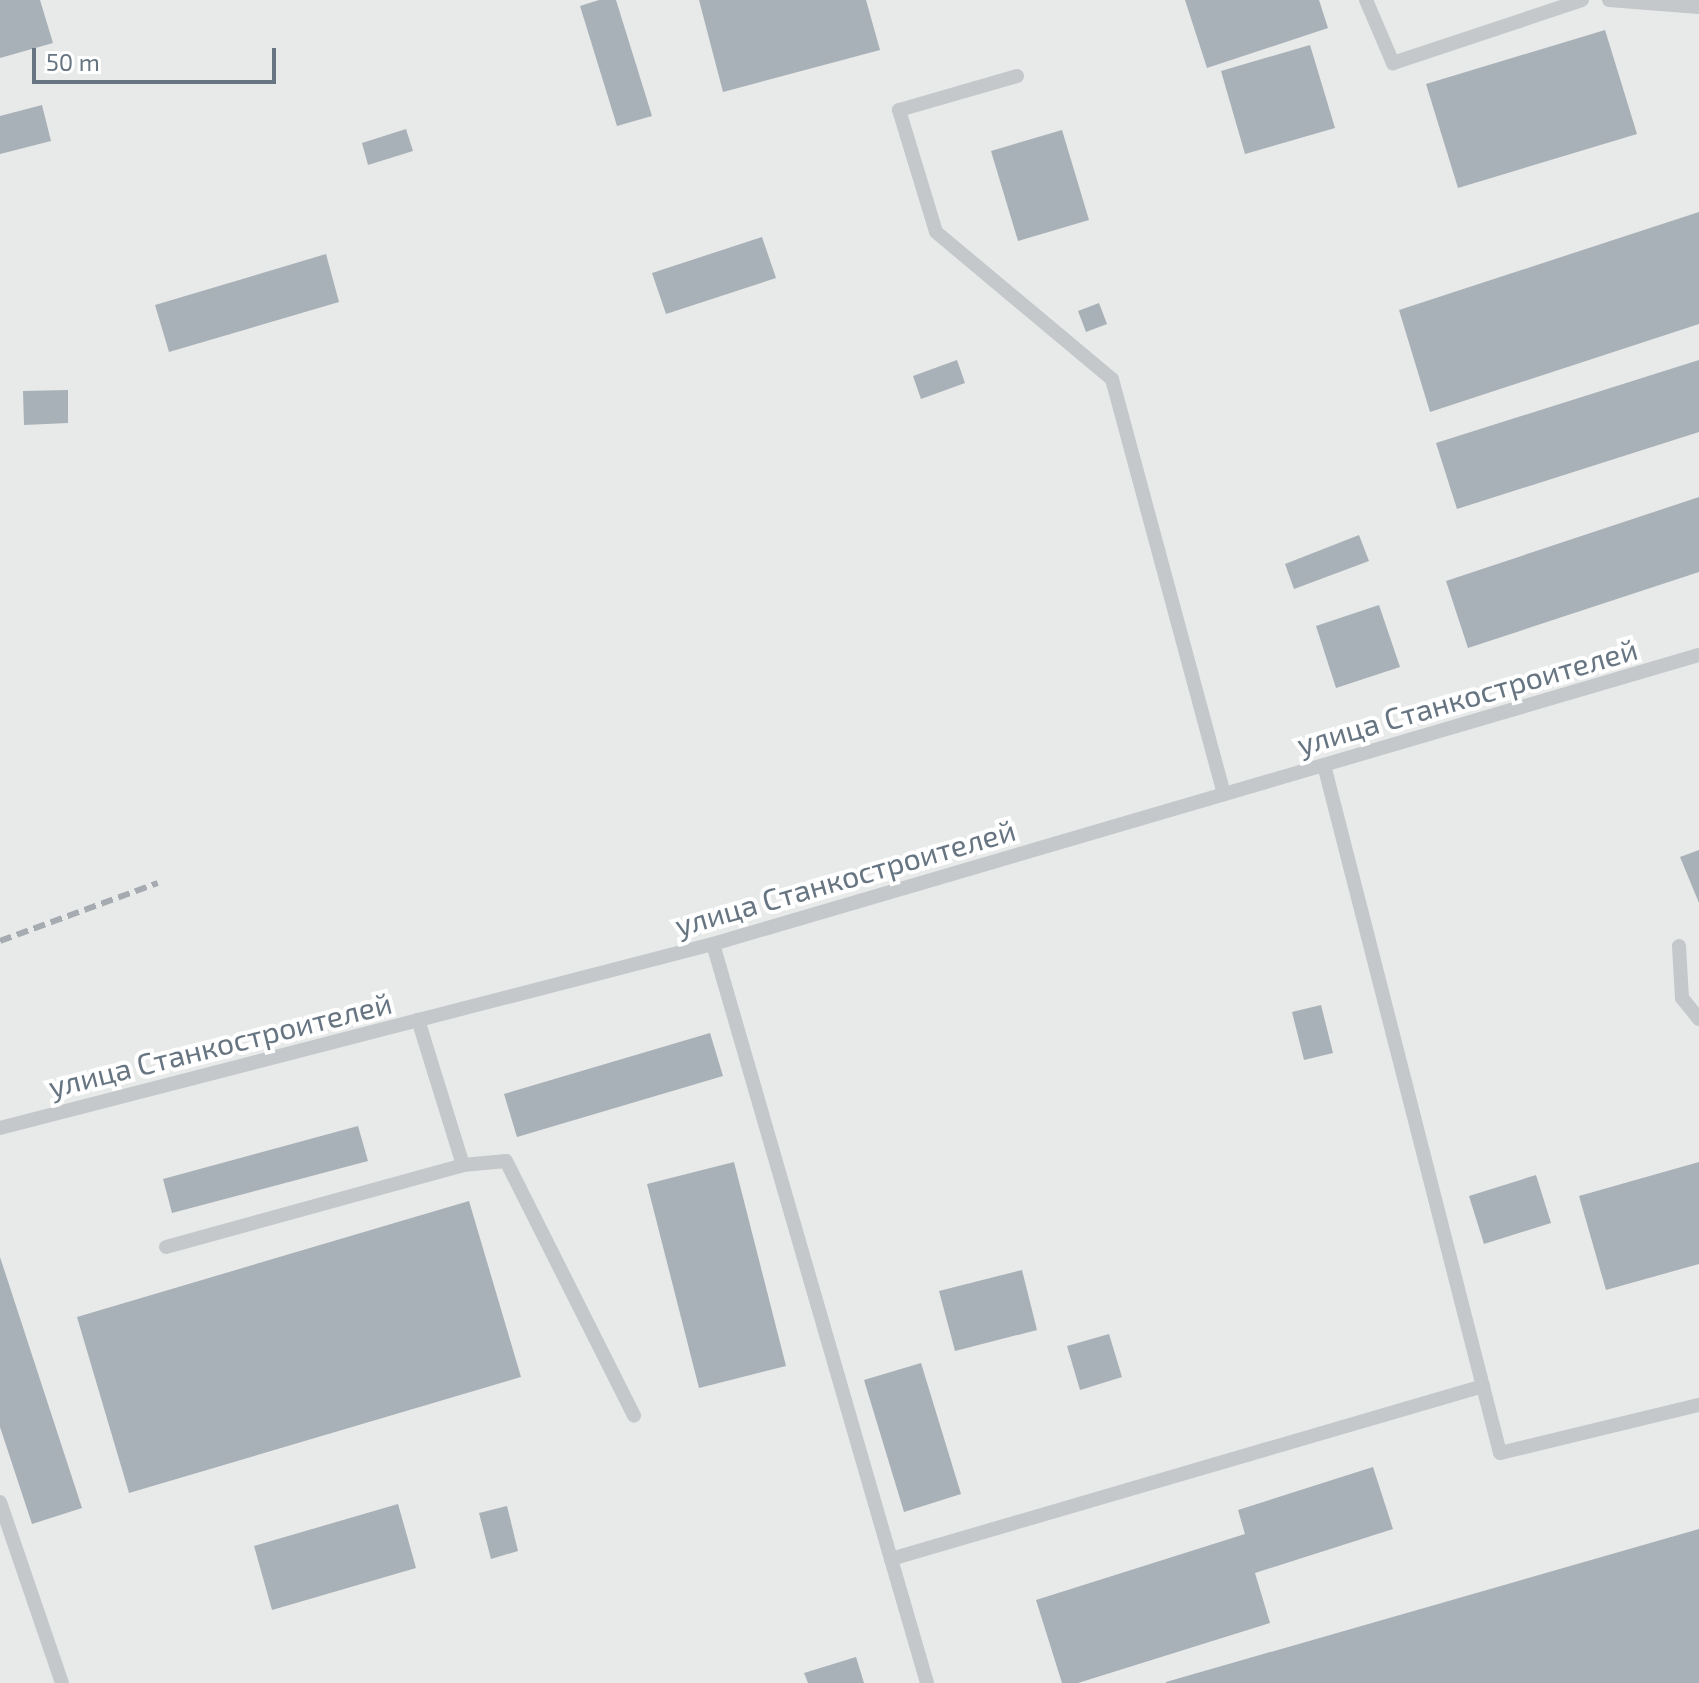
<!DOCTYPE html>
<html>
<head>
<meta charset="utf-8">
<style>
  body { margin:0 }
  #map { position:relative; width:1699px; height:1683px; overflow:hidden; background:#fafaf8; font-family:"Exo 2",sans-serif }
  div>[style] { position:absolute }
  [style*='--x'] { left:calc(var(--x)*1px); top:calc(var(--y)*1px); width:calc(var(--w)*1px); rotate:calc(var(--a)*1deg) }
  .built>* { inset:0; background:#e8e9e9 }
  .building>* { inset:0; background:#a8b1b7 }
  .lane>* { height:14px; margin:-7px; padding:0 7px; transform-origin:7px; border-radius:7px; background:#c4c8cb }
  .rail>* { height:6px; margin-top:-3px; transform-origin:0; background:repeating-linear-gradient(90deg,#a5abb0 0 12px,transparent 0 18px) }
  span { translate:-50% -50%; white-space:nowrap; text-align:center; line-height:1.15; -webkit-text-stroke:8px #fff; paint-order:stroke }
  .street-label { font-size:30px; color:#667581 }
  .scale { position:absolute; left:32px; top:48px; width:244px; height:36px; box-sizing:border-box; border:4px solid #667581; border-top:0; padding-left:10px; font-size:24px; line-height:28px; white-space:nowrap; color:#667581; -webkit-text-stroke:6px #fff; paint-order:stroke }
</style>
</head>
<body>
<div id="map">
  <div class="built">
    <div style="clip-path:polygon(0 0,1699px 0,1699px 1683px,0 1683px)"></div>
  </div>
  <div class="building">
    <div style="clip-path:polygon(0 0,40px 0,53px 43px,0 58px)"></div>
    <div style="clip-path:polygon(599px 0,616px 0,652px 116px,617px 126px,580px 6px)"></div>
    <div style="clip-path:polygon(699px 0,866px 0,880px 50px,723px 92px)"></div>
    <div style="clip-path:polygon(1185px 0,1319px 0,1328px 28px,1207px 68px)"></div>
    <div style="clip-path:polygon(1605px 30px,1637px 134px,1458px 188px,1426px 84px)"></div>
    <div style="clip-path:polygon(1310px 45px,1335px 128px,1245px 154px,1221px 71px)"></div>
    <div style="clip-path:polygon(42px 105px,51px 141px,0 154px,0 116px)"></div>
    <div style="clip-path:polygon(406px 129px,413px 151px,368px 165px,362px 143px)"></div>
    <div style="clip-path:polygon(1062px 130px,1089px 220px,1018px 241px,991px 151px)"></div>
    <div style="clip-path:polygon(1699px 212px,1699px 324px,1430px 412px,1399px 310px)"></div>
    <div style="clip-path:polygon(762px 237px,776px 278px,666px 314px,652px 273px)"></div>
    <div style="clip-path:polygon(326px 254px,339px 302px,169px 352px,155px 305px)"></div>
    <div style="clip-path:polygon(1099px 303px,1107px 324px,1086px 332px,1078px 311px)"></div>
    <div style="clip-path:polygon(957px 360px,965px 383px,921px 399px,913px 376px)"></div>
    <div style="clip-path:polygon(1699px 360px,1699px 432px,1457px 509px,1436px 443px)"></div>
    <div style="clip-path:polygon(68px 390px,68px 423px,24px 425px,23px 391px)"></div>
    <div style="clip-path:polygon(1699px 497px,1699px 572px,1468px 648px,1446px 581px)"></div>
    <div style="clip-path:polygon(1359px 535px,1369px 561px,1294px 589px,1285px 564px)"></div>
    <div style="clip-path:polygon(1379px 605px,1400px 667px,1336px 688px,1316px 626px)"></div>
    <div style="clip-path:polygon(1699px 850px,1699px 903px,1680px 857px)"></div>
    <div style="clip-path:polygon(1321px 1005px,1333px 1053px,1304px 1060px,1292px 1012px)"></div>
    <div style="clip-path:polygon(710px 1033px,723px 1076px,517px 1137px,504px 1094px)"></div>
    <div style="clip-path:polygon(358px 1126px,368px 1161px,172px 1213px,163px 1179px)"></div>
    <div style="clip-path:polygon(734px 1162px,786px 1366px,699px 1388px,647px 1184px)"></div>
    <div style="clip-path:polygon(1699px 1162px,1699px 1264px,1606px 1290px,1579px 1196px)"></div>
    <div style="clip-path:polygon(1536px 1175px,1551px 1223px,1484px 1244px,1469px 1196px)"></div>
    <div style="clip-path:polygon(469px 1201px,521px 1377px,129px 1493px,77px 1317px)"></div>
    <div style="clip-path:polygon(0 1257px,82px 1508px,32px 1524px,0 1427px)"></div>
    <div style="clip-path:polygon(1022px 1270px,1037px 1330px,955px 1351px,939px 1291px)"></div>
    <div style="clip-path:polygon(1109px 1334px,1122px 1377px,1080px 1390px,1067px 1346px)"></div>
    <div style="clip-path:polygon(921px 1363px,961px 1494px,904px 1512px,864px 1380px)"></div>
    <div style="clip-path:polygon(1373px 1467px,1393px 1529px,1255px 1573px,1270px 1623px,1078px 1683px,1062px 1683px,1036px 1600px,1245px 1534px,1238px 1510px)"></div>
    <div style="clip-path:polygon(398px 1504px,416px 1568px,272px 1610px,254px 1546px)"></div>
    <div style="clip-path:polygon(507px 1506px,518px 1551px,491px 1559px,479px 1513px)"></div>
    <div style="clip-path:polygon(1699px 1529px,1699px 1683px,1166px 1683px,1166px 1682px)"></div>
    <div style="clip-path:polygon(856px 1657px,864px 1683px,808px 1683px,804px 1673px)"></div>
  </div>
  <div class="lane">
    <div style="--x:1366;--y:0;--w:69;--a:66.8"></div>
    <div style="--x:1393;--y:63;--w:199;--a:-18.4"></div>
    <div style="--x:1609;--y:0;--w:90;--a:4.4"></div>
    <div style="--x:1017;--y:76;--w:123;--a:163.9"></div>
    <div style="--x:899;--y:110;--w:127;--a:73.1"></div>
    <div style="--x:936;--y:232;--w:229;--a:39.9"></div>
    <div style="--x:1112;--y:379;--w:430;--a:74.9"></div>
    <div style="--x:1324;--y:765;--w:710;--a:75.65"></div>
    <div style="--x:1500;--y:1453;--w:205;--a:-13.6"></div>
    <div style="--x:713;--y:944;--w:640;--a:73.86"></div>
    <div style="--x:891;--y:1559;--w:617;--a:-16.29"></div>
    <div style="--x:1679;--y:946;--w:52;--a:86.7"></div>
    <div style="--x:1682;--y:998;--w:27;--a:51"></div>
    <div style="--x:0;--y:1128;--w:736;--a:-14.47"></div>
    <div style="--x:713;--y:944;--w:1027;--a:-16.34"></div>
    <div style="--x:463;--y:1165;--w:43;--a:-5.3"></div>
    <div style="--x:506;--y:1161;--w:285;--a:63.3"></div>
    <div style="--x:166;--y:1247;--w:308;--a:-15.4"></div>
    <div style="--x:463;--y:1165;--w:152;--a:-107.2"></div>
    <div style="--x:0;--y:1502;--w:191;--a:71.1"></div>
    <div style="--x:891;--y:1559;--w:129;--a:73.8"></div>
  </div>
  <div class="rail">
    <div style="--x:0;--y:941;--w:168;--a:-20.2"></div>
  </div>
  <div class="street-label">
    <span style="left:1467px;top:696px;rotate:-16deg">улица Станкостроителей</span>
    <span style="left:845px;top:877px;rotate:-16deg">улица Станкостроителей</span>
    <span style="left:220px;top:1044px;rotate:-14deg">улица Станкостроителей</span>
  </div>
  <div class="scale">50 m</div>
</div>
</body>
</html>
